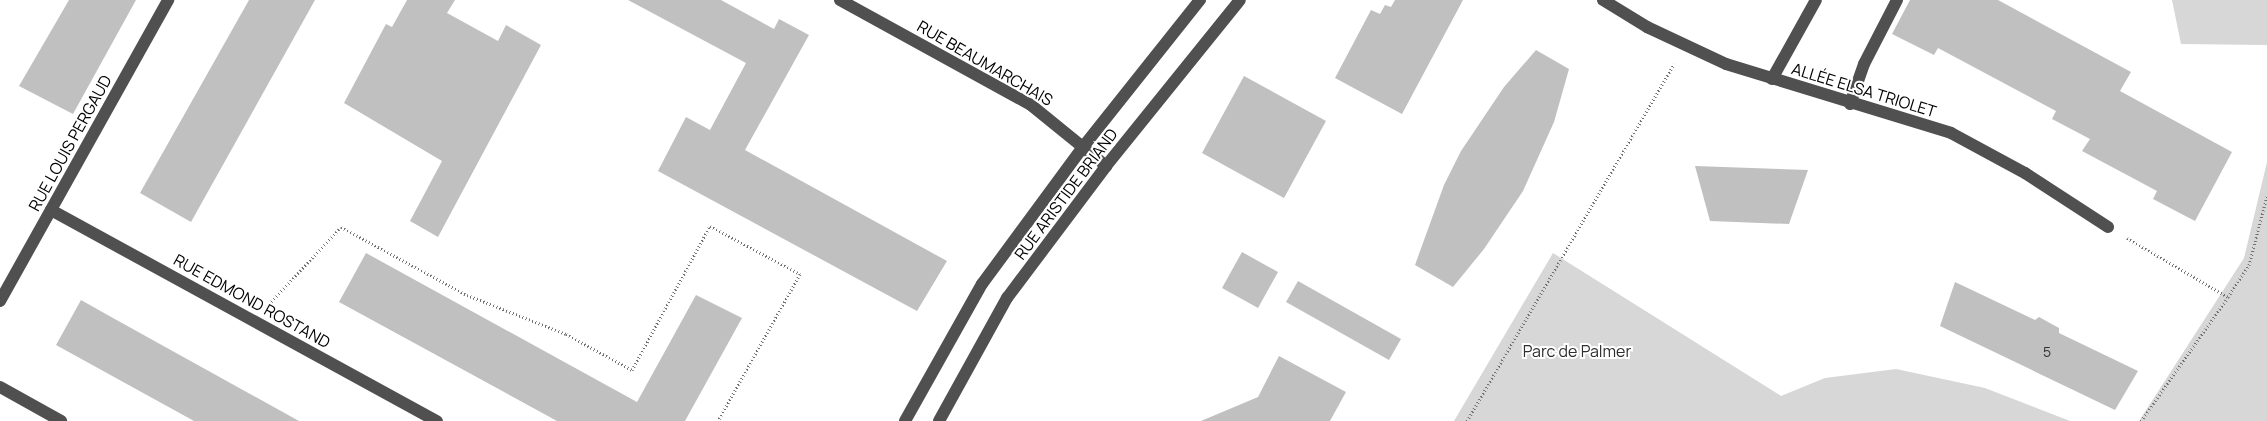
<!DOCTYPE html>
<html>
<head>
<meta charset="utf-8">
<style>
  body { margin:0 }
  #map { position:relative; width:2267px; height:421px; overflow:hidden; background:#fff; font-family:Manrope,sans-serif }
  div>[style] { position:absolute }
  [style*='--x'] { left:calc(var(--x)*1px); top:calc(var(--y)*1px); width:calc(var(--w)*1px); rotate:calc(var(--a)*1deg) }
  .green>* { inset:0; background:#d7d7d7 }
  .building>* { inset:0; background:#c0c0c0 }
  .path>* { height:3px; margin-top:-1.5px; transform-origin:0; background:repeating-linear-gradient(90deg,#727272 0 1px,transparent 0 3.5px) }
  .minor>* { height:12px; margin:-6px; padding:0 6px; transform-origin:6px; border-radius:6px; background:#505050 }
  span { translate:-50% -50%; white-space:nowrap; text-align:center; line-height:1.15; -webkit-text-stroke:4px #fff; paint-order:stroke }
  .number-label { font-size:14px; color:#303030 }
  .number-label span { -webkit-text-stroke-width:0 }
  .street-label { font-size:16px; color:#000 }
  .park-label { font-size:16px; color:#2e2e2e }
</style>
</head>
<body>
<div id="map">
  <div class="green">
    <div style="clip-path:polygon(2172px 0,2267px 0,2267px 45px,2181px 44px)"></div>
    <div style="clip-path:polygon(2267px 162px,2267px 421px,2139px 421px,2244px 258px)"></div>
    <div style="clip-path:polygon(1553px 253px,1781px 396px,1825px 378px,1896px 369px,1985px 388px,2070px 421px,1454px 421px)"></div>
  </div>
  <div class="building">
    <div style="clip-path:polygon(69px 0,136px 0,73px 114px,19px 86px)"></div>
    <div style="clip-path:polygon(249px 0,315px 0,191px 222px,140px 193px)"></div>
    <div style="clip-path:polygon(407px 0,455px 0,447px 13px,498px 41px,506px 25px,541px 45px,438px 237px,410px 221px,442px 161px,344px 103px,386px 24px,392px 27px)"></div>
    <div style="clip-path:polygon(628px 0,721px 0,774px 29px,779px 19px,809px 35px,745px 150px,947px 261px,917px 311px,658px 171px,686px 117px,710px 130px,746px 63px)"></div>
    <div style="clip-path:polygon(1395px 0,1463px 0,1402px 114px,1335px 78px,1371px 10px,1380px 14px,1385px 5px,1391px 7px)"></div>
    <div style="clip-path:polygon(1910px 0,1998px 0,2131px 72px,2120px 91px,2232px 152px,2195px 221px,2153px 199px,2157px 191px,2082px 151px,2090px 139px,2052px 119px,2056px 111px,1938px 48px,1934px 55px,1892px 34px)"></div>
    <div style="clip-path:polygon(1536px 50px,1569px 69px,1554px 122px,1523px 191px,1484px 249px,1453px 287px,1415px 265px,1444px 185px,1461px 151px,1504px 87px)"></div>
    <div style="clip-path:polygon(1244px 76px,1326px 121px,1284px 198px,1202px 153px)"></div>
    <div style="clip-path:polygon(1695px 166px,1808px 170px,1789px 224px,1710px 221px)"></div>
    <div style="clip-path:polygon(1242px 252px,1278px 272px,1258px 308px,1222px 288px)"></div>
    <div style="clip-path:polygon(366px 253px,637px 402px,696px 295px,742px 318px,685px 421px,557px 421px,339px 302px)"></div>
    <div style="clip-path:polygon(1298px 281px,1401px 339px,1389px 360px,1286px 302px)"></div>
    <div style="clip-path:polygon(1955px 282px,2035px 320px,2039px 317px,2059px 328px,2059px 333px,2138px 371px,2115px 410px,1940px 326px)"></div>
    <div style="clip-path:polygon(81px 300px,113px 318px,299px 421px,194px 421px,56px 345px)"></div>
    <div style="clip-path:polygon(1279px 356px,1346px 392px,1330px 421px,1201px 421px,1258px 397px)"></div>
  </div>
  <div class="path">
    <div style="--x:2127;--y:238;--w:117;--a:30.3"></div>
    <div style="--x:2228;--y:297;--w:38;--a:-57"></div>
    <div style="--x:2249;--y:265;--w:71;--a:-75.4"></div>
    <div style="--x:269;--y:304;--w:105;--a:-46.9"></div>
    <div style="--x:341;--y:227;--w:143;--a:28.4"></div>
    <div style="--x:467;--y:295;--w:106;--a:21.5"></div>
    <div style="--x:566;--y:334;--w:75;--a:28.6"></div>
    <div style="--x:632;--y:370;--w:164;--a:-61.6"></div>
    <div style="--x:710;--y:226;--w:102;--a:28.1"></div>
    <div style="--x:800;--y:274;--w:168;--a:119.2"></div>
    <div style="--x:1467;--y:421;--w:413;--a:-59.9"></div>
    <div style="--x:2141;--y:421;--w:151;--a:-54.9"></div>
  </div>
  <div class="minor">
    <div style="--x:840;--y:0;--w:218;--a:28.8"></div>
    <div style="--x:1031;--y:105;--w:97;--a:39.1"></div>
    <div style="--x:1603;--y:0;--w:52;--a:31.5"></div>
    <div style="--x:1647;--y:27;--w:87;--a:25.1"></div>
    <div style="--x:1726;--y:64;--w:235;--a:17"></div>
    <div style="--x:1951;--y:133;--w:84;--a:28.4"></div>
    <div style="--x:2025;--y:173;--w:99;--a:33"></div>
    <div style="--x:1772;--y:79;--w:90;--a:-60.9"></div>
    <div style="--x:1850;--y:104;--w:42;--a:-70.7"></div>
    <div style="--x:1864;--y:64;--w:72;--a:-62.7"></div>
    <div style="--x:51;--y:210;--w:440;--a:28.7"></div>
    <div style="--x:0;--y:301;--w:345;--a:-60.8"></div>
    <div style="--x:0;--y:387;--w:70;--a:29.1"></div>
    <div style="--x:905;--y:421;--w:157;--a:-60.7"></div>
    <div style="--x:982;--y:284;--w:170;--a:-53.6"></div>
    <div style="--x:1083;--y:147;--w:188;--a:-51.5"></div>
    <div style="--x:939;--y:421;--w:141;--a:-61.1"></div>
    <div style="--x:1007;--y:298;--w:165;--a:-53.1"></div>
    <div style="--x:1106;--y:166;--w:213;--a:-51.1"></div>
  </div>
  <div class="number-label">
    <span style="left:2047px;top:352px">5</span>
  </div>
  <div class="street-label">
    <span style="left:985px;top:63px;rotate:30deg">RUE BEAUMARCHAIS</span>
    <span style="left:1864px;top:90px;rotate:17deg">ALLÉE ELSA TRIOLET</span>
    <span style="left:70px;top:143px;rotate:-61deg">RUE LOUIS PERGAUD</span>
    <span style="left:1066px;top:194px;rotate:-53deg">RUE ARISTIDE BRIAND</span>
    <span style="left:252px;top:301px;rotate:29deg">RUE EDMOND ROSTAND</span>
  </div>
  <div class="park-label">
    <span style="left:1577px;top:351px">Parc de Palmer</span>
  </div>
</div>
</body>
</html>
